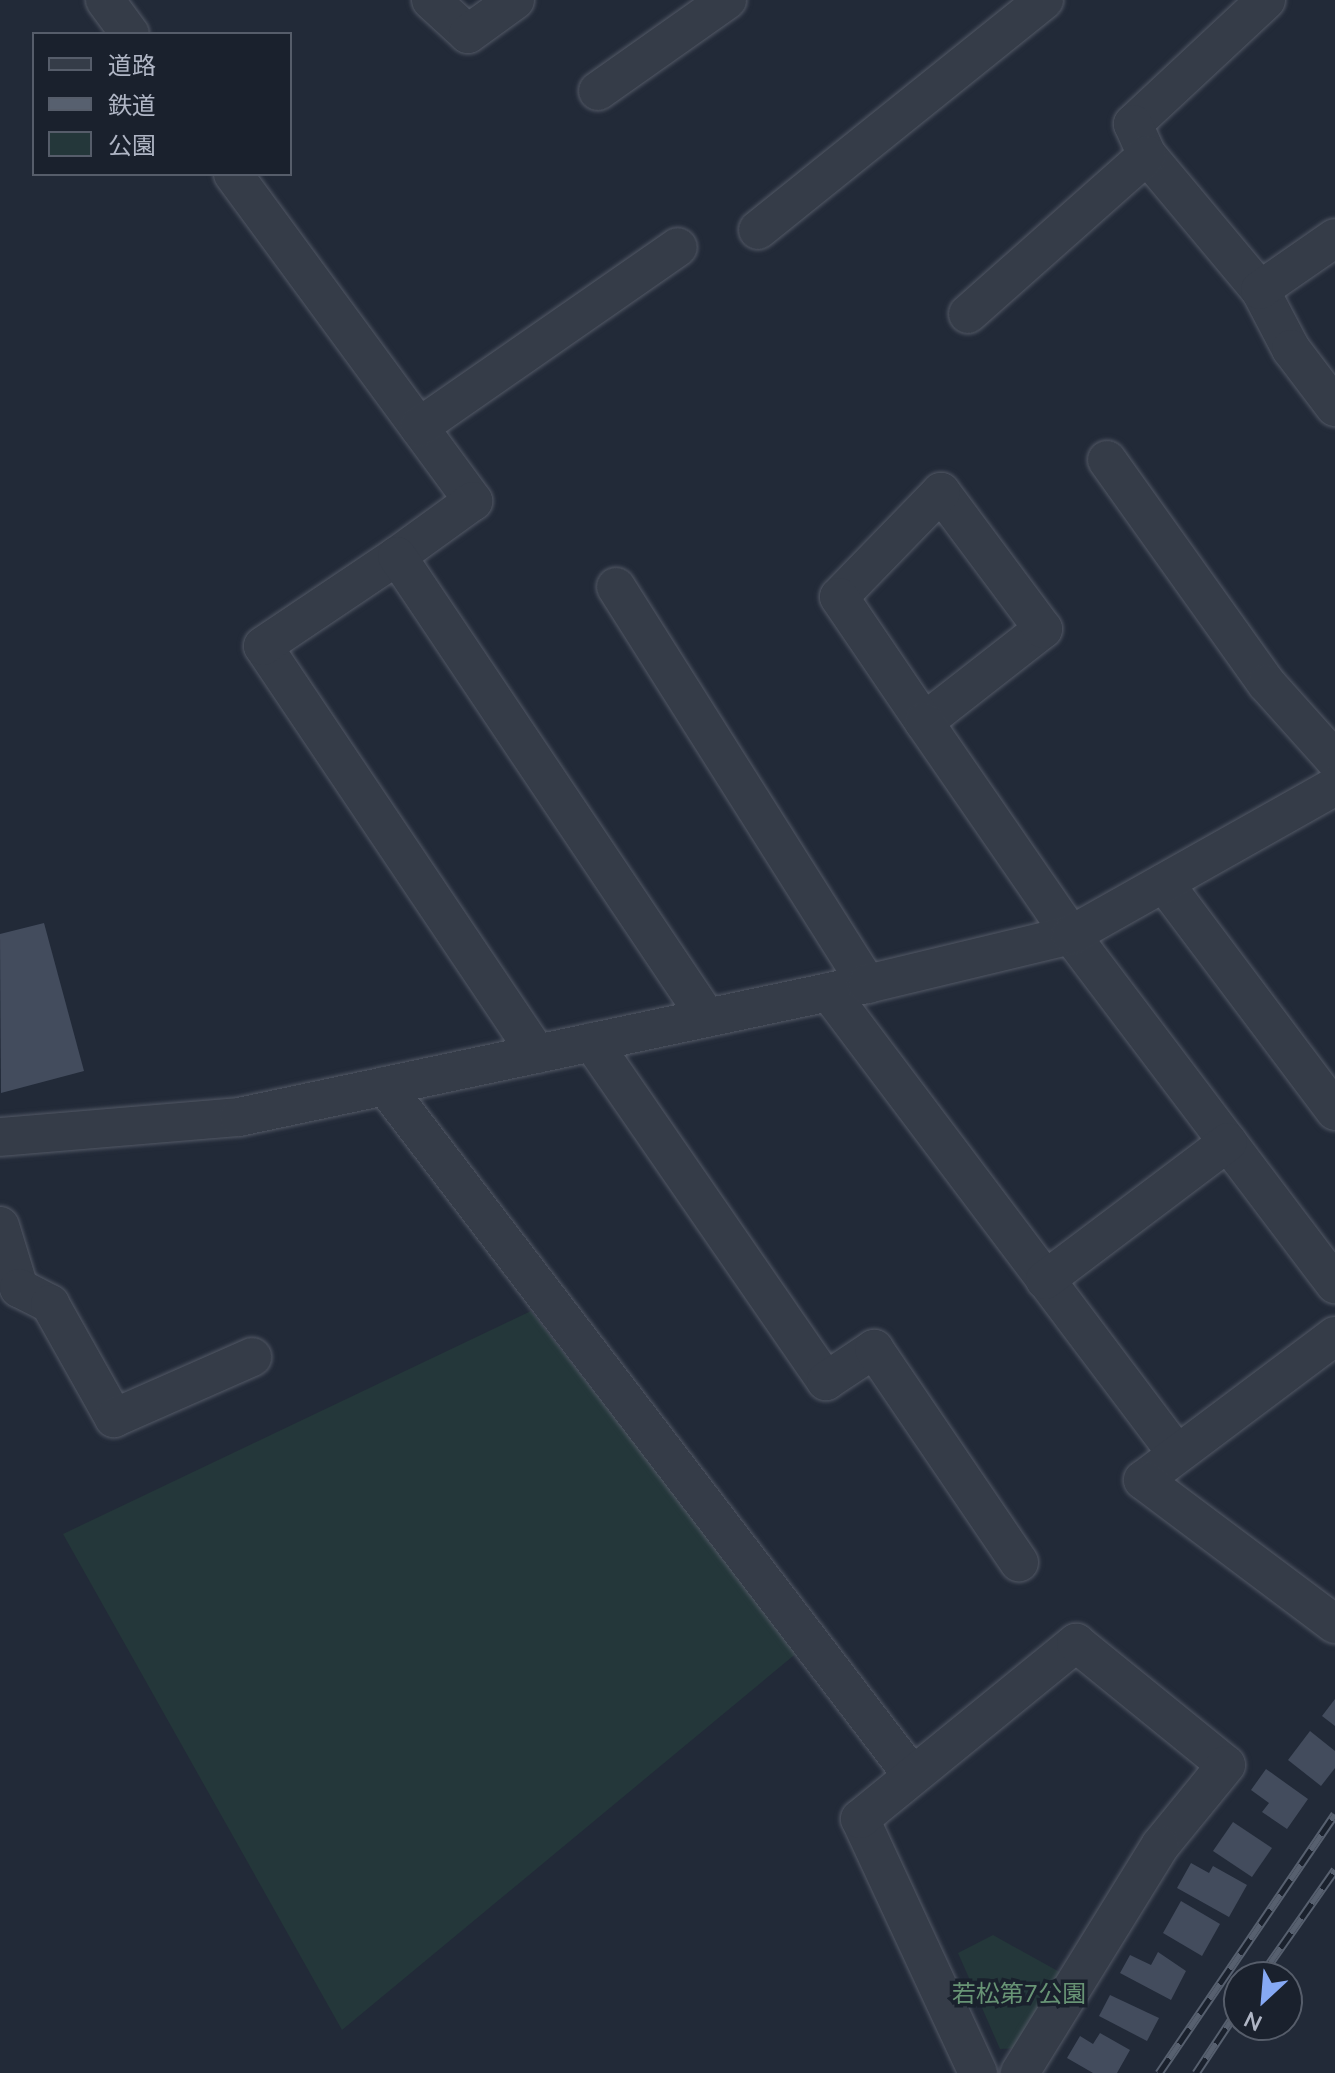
<!DOCTYPE html>
<html>
<head>
<meta charset="utf-8">
<style>
  body { margin:0 }
  #map { position:relative; width:1335px; height:2073px; overflow:hidden; background:#222a38; font-family:"Nunito Sans","Noto Sans JP",sans-serif }
  div>[style] { position:absolute }
  [style*='--x'] { left:calc(var(--x)*1px); top:calc(var(--y)*1px); width:calc(var(--w)*1px); rotate:calc(var(--a)*1deg) }
  .green>* { inset:0; background:#24373a }
  .building>* { inset:0; background:#434c5d }
  .roads { filter:drop-shadow(0 0 2px #535966) drop-shadow(0 0 2px #535966) }
  .street>* { height:38px; margin:-19px; padding:0 19px; transform-origin:19px; border-radius:19px; background:#353c48 }
  .rail>* { height:9px; margin-top:-4.5px; transform-origin:0; background:repeating-linear-gradient(90deg,#1a212d 0 18px,#57606f 0 36px); box-sizing:border-box; border-block:2px solid #57606f }
  span { translate:-50% -50%; white-space:nowrap; text-align:center; line-height:1.15; -webkit-text-stroke:7px #1a212d; paint-order:stroke }
  .park-label { font-size:24px; color:#689475 }
  .legend { position:absolute; left:32px; top:32px; width:260px; height:144px; box-sizing:border-box; background:#1a212d; border:2px solid #565d6a; margin:0; padding:10px 14px; list-style:none; font-size:24px; color:#b0b6c5 }
  .legend li { display:flex; align-items:center; gap:16px; height:40px }
  .legend b { width:40px; border:2px solid #565d6a }
  .north { position:absolute; left:1223px; top:1961px; width:80px; height:80px; box-sizing:border-box; background:#1a212d; border:2px solid #565d6a; border-radius:50%; rotate:206deg; font-size:22px; font-weight:700; line-height:32px; text-align:center; color:#b0b6c5 }
  .north::after { content:''; display:block; margin:auto; width:28px; height:36px; background:#86a9f4; clip-path:polygon(50% 0,100% 100%,50% 72%,0 100%) }
</style>
</head>
<body>
<div id="map">
  <div class="green">
    <div style="clip-path:polygon(531px 1311px,798px 1652px,342px 2030px,63px 1534px)"></div>
    <div style="clip-path:polygon(993px 1935px,1074px 1980px,1034px 2047px,1000px 2049px,958px 1953px)"></div>
  </div>
  <div class="building">
    <div style="clip-path:polygon(44px 923px,84px 1071px,1px 1093px,0 934px)"></div>
    <div style="clip-path:polygon(1335px 1699px,1335px 1726px,1322px 1716px)"></div>
    <div style="clip-path:polygon(1310px 1731px,1335px 1751px,1335px 1768px,1321px 1786px,1288px 1760px)"></div>
    <div style="clip-path:polygon(1266px 1769px,1308px 1799px,1287px 1829px,1262px 1812px,1269px 1803px,1251px 1790px)"></div>
    <div style="clip-path:polygon(1233px 1822px,1272px 1848px,1252px 1877px,1213px 1851px)"></div>
    <div style="clip-path:polygon(1191px 1863px,1209px 1873px,1213px 1866px,1247px 1885px,1229px 1917px,1177px 1888px)"></div>
    <div style="clip-path:polygon(1181px 1901px,1220px 1924px,1202px 1956px,1163px 1933px)"></div>
    <div style="clip-path:polygon(1158px 1952px,1186px 1971px,1171px 2000px,1120px 1973px,1130px 1955px,1151px 1965px)"></div>
    <div style="clip-path:polygon(1110px 1995px,1159px 2018px,1147px 2041px,1099px 2016px)"></div>
    <div style="clip-path:polygon(1100px 2033px,1130px 2050px,1117px 2073px,1093px 2073px,1067px 2058px,1080px 2036px,1093px 2044px)"></div>
  </div>
  <div class="roads">
    <div class="street">
      <div style="--x:105;--y:0;--w:42;--a:53.7"></div>
      <div style="--x:431;--y:0;--w:50;--a:42.6"></div>
      <div style="--x:468;--y:34;--w:58;--a:-35.9"></div>
      <div style="--x:1266;--y:0;--w:182;--a:137"></div>
      <div style="--x:1133;--y:124;--w:34;--a:66"></div>
      <div style="--x:1147;--y:155;--w:176;--a:50.1"></div>
      <div style="--x:1260;--y:290;--w:67;--a:62.3"></div>
      <div style="--x:1291;--y:349;--w:73;--a:52.8"></div>
      <div style="--x:598;--y:91;--w:158;--a:-35.2"></div>
      <div style="--x:233;--y:174;--w:406;--a:53.7"></div>
      <div style="--x:473;--y:501;--w:94;--a:144.1"></div>
      <div style="--x:758;--y:230;--w:367;--a:-38.8"></div>
      <div style="--x:1260;--y:290;--w:91;--a:-34.7"></div>
      <div style="--x:968;--y:314;--w:239;--a:-41.6"></div>
      <div style="--x:419;--y:427;--w:315;--a:-34.8"></div>
      <div style="--x:1107;--y:460;--w:275;--a:54.5"></div>
      <div style="--x:1267;--y:684;--w:102;--a:48.2"></div>
      <div style="--x:616;--y:587;--w:470;--a:57.7"></div>
      <div style="--x:924;--y:722;--w:151;--a:-38"></div>
      <div style="--x:1043;--y:629;--w:171;--a:-126.7"></div>
      <div style="--x:941;--y:492;--w:146;--a:134.2"></div>
      <div style="--x:839;--y:597;--w:151;--a:55.8"></div>
      <div style="--x:924;--y:722;--w:259;--a:55.4"></div>
      <div style="--x:1071;--y:935;--w:438;--a:52.9"></div>
      <div style="--x:1164;--y:883;--w:285;--a:53.1"></div>
      <div style="--x:829;--y:992;--w:578;--a:53.01"></div>
      <div style="--x:592;--y:1042;--w:412;--a:55.4"></div>
      <div style="--x:826;--y:1381;--w:58;--a:-33.7"></div>
      <div style="--x:874;--y:1349;--w:258;--a:55.8"></div>
      <div style="--x:537;--y:1054;--w:491;--a:-123.9"></div>
      <div style="--x:263;--y:646;--w:161;--a:-33.9"></div>
      <div style="--x:397;--y:556;--w:556;--a:56.14"></div>
      <div style="--x:385;--y:1086;--w:867;--a:52.59"></div>
      <div style="--x:0;--y:1137;--w:240;--a:-4.8"></div>
      <div style="--x:239;--y:1117;--w:642;--a:-11.96"></div>
      <div style="--x:867;--y:984;--w:210;--a:-13.5"></div>
      <div style="--x:1071;--y:935;--w:303;--a:-29.4"></div>
      <div style="--x:0;--y:1226;--w:65;--a:73"></div>
      <div style="--x:19;--y:1288;--w:35;--a:27"></div>
      <div style="--x:50;--y:1304;--w:131;--a:60.7"></div>
      <div style="--x:114;--y:1418;--w:151;--a:-23.8"></div>
      <div style="--x:1045;--y:1280;--w:229;--a:-37"></div>
      <div style="--x:1335;--y:1336;--w:240;--a:143.1"></div>
      <div style="--x:1143;--y:1480;--w:240;--a:36.9"></div>
      <div style="--x:978;--y:2073;--w:280;--a:-114.9"></div>
      <div style="--x:860;--y:1819;--w:279;--a:-39.2"></div>
      <div style="--x:1076;--y:1643;--w:193;--a:39.1"></div>
      <div style="--x:1226;--y:1765;--w:104;--a:129.2"></div>
      <div style="--x:1160;--y:1846;--w:267;--a:121.7"></div>
    </div>
  </div>
  <div class="rail">
    <div style="--x:1260;--y:1977;--w:131;--a:-55"></div>
    <div style="--x:1159;--y:2073;--w:313;--a:-55.8"></div>
    <div style="--x:1196;--y:2073;--w:78;--a:-56.5"></div>
  </div>
  <div class="park-label">
    <span style="left:1019px;top:1995px">若松第7公園</span>
  </div>
  <ul class="legend">
  <li><b style="height:10px;background:#353c48"></b>道路</li>
  <li><b style="height:10px;background:#57606f"></b>鉄道</li>
  <li><b style="height:22px;background:#24373a"></b>公園</li>
  </ul>
  <div class="north">N</div>
</div>
</body>
</html>
